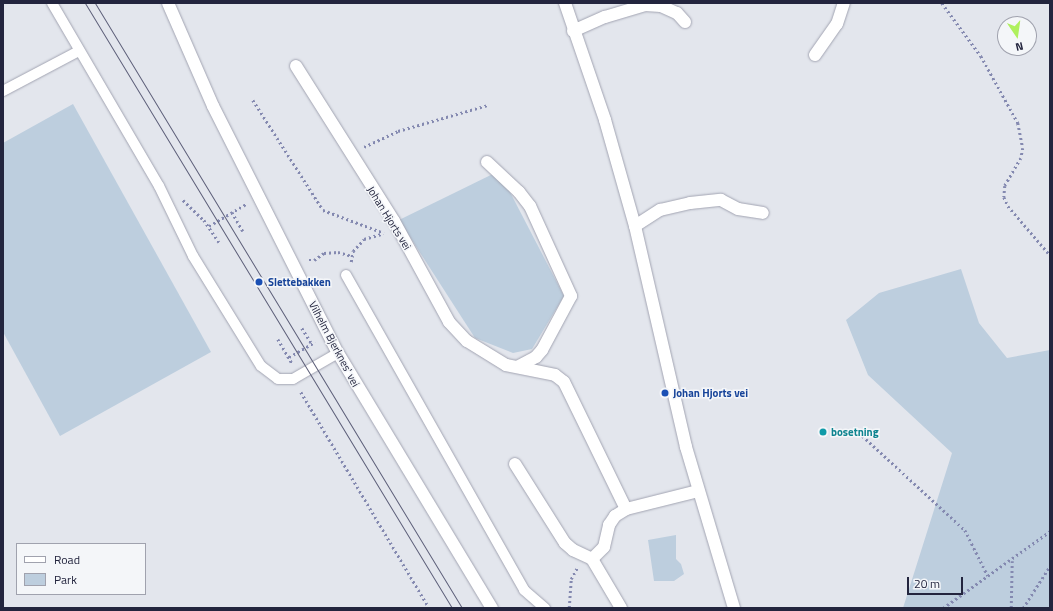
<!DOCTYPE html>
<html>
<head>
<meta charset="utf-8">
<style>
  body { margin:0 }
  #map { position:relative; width:1053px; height:611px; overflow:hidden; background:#e3e6ed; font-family:"Titillium Web",sans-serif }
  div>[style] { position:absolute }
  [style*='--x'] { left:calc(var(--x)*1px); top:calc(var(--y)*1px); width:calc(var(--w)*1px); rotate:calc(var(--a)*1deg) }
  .green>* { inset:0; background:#bdcede }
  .path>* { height:2.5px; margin-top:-1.25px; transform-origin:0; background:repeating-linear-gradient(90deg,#8489b0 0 2px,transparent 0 5px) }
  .roads { filter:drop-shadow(0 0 1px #a2a4b2) drop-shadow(0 0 1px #a2a4b2) }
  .lane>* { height:10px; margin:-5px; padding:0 5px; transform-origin:5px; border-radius:5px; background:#fff }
  .street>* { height:12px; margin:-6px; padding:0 6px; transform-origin:6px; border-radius:6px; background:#fff }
  .secondary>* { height:12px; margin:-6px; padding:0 6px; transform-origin:6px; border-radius:6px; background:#fff }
  .tram>* { height:1px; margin:-0.5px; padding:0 0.5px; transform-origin:0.5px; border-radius:0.5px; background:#5e607a }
  .dots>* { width:11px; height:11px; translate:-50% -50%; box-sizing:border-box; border:2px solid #f4f6f9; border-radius:50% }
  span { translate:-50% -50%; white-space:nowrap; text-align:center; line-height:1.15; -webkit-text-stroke:3px #f4f6f9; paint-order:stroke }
  .street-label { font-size:11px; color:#23253e }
  .transit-label { font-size:11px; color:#164399; font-weight:700 }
  .left { translate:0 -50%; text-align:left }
  .culture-label { font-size:11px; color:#0d838f; font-weight:700 }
  .frame { position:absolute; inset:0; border:4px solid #23253e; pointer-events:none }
  .legend { position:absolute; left:16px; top:543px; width:130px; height:52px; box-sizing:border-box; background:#f4f6f9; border:1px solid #a0a2ae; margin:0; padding:5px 7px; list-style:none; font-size:12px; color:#23253e }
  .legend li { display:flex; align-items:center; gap:8px; height:20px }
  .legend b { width:20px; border:1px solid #a0a2ae }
  .north { position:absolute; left:997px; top:16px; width:40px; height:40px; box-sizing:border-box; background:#f4f6f9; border:1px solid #a0a2ae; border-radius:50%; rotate:167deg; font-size:11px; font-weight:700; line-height:16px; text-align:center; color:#23253e }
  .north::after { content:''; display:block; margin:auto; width:14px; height:18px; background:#aff05e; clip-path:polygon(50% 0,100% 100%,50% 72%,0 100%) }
  .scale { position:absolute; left:907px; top:577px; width:56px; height:18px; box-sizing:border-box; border:2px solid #23253e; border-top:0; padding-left:5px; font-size:12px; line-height:14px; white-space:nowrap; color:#23253e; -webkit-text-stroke:3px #f4f6f9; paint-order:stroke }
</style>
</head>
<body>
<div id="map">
  <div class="green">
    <div style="clip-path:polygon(73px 104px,211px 352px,60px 436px,3px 332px,3px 143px)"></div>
    <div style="clip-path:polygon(499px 171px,564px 296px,532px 349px,513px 353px,475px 338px,399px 220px)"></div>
    <div style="clip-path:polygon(961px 269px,979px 323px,1007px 358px,1050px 350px,1050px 608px,903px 608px,952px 453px,868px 375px,846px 320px,879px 293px)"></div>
    <div style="clip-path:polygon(676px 535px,676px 559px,681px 564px,684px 574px,674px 581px,654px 581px,648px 540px)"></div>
  </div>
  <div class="path">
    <div style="--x:942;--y:3;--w:66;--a:53.7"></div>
    <div style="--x:981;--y:56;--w:77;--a:61.1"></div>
    <div style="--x:1018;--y:123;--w:25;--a:79"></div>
    <div style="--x:1023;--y:148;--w:10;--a:101"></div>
    <div style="--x:1021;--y:158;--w:32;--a:120"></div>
    <div style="--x:1005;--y:186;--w:11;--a:95"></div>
    <div style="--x:1004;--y:197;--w:10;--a:66"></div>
    <div style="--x:1008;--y:206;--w:65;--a:49.4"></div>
    <div style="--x:253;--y:100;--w:130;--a:57.5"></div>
    <div style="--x:323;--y:210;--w:65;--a:20.7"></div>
    <div style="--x:364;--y:147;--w:38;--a:-25"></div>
    <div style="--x:398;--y:131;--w:94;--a:-16.1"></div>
    <div style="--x:183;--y:200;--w:29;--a:44"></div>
    <div style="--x:204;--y:220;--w:27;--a:56"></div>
    <div style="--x:232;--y:212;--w:22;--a:60"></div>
    <div style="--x:209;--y:226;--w:43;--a:-30.7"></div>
    <div style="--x:309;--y:260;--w:5;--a:0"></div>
    <div style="--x:314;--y:260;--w:12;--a:-35"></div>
    <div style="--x:324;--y:253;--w:14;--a:-4"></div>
    <div style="--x:338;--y:252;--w:15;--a:16"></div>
    <div style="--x:351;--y:262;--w:11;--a:-80"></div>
    <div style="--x:353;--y:251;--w:16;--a:-47"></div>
    <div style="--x:364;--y:239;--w:18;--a:-16"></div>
    <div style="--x:302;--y:328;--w:19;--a:58"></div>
    <div style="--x:278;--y:339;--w:28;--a:60"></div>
    <div style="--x:289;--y:357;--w:30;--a:-30"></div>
    <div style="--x:301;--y:392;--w:251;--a:59.3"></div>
    <div style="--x:855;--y:429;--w:149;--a:42.6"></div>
    <div style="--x:965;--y:530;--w:51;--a:63.4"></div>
    <div style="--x:569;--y:608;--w:29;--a:-86"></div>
    <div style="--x:571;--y:579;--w:13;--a:-61"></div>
    <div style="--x:943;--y:608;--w:132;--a:-35.7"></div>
    <div style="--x:1011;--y:608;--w:47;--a:-88.8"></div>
    <div style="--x:1023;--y:608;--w:50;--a:-57.3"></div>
  </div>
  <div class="roads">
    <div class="lane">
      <div style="--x:52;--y:3;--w:212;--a:59.7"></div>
      <div style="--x:159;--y:186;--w:78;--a:64.1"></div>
      <div style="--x:193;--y:256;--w:129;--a:58.3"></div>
      <div style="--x:261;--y:366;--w:21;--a:37"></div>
      <div style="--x:278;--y:379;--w:15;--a:0"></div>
      <div style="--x:293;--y:379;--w:52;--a:-30"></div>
      <div style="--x:3;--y:91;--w:86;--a:-27.8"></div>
      <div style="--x:346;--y:275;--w:362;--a:60.5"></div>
      <div style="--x:524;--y:590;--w:28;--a:41"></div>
    </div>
    <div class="street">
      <div style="--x:565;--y:3;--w:124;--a:71.1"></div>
      <div style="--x:605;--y:120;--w:110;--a:74.2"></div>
      <div style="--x:635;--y:226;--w:227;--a:77"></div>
      <div style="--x:686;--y:447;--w:168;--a:73.4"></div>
      <div style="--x:573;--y:31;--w:35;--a:-24"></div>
      <div style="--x:605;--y:17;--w:42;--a:-16.7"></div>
      <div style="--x:645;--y:5;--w:16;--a:4"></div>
      <div style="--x:661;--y:6;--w:17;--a:24"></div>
      <div style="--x:677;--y:13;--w:12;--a:48"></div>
      <div style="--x:815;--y:55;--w:38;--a:-55"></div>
      <div style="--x:837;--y:24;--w:22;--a:-72"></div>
      <div style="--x:296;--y:66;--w:183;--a:57.7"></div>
      <div style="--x:394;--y:221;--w:115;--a:61.4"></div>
      <div style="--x:449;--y:322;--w:26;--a:47"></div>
      <div style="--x:467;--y:341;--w:46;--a:31.6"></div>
      <div style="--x:506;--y:365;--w:50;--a:11.5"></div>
      <div style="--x:555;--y:375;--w:11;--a:38"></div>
      <div style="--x:564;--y:382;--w:141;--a:64"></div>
      <div style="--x:487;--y:162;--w:44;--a:43.2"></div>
      <div style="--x:519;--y:192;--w:18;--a:52"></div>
      <div style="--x:530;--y:206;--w:99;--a:65.5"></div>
      <div style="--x:571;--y:296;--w:61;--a:118.2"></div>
      <div style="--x:542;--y:350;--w:9;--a:131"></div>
      <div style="--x:536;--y:357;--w:21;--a:152"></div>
      <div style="--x:635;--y:226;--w:30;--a:-33"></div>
      <div style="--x:660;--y:210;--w:31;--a:-13"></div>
      <div style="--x:690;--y:203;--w:31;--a:-6"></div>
      <div style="--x:721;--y:200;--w:19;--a:28"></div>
      <div style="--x:738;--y:209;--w:25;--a:9"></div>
      <div style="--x:515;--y:464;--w:93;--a:57.7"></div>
      <div style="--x:565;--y:543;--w:11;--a:41"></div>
      <div style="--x:573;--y:550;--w:21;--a:25"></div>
      <div style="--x:592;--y:559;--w:17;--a:-45"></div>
      <div style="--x:604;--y:547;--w:23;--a:-77"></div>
      <div style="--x:609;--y:525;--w:11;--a:-56"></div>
      <div style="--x:615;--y:516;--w:13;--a:-32"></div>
      <div style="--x:626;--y:509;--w:74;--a:-14"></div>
      <div style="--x:592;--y:559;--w:57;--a:59.4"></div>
    </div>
    <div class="secondary">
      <div style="--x:168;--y:3;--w:112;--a:66.4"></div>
      <div style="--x:213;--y:106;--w:277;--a:63.2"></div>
      <div style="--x:338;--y:353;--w:298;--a:58.9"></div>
    </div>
  </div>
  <div class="tram">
    <div style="--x:85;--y:3;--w:708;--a:58.76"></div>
    <div style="--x:95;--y:3;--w:708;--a:58.76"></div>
  </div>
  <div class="dots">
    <div style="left:259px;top:282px;background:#1a4fb4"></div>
    <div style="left:665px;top:393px;background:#1a4fb4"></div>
    <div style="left:823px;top:432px;background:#0f9aa8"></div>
  </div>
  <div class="street-label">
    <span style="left:389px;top:218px;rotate:58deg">Johan Hjorts vei</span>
    <span style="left:334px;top:344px;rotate:62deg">Vilhelm Bjerknes' vei</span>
  </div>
  <div class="transit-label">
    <span class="left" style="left:268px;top:282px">Slettebakken</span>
    <span class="left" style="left:673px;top:393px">Johan Hjorts vei</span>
  </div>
  <div class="culture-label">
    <span class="left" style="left:831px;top:432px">bosetning</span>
  </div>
  <div class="frame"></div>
  <ul class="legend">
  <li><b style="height:5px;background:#fff"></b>Road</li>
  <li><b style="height:11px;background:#bdcede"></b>Park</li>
  </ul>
  <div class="north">N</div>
  <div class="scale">20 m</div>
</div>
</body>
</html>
